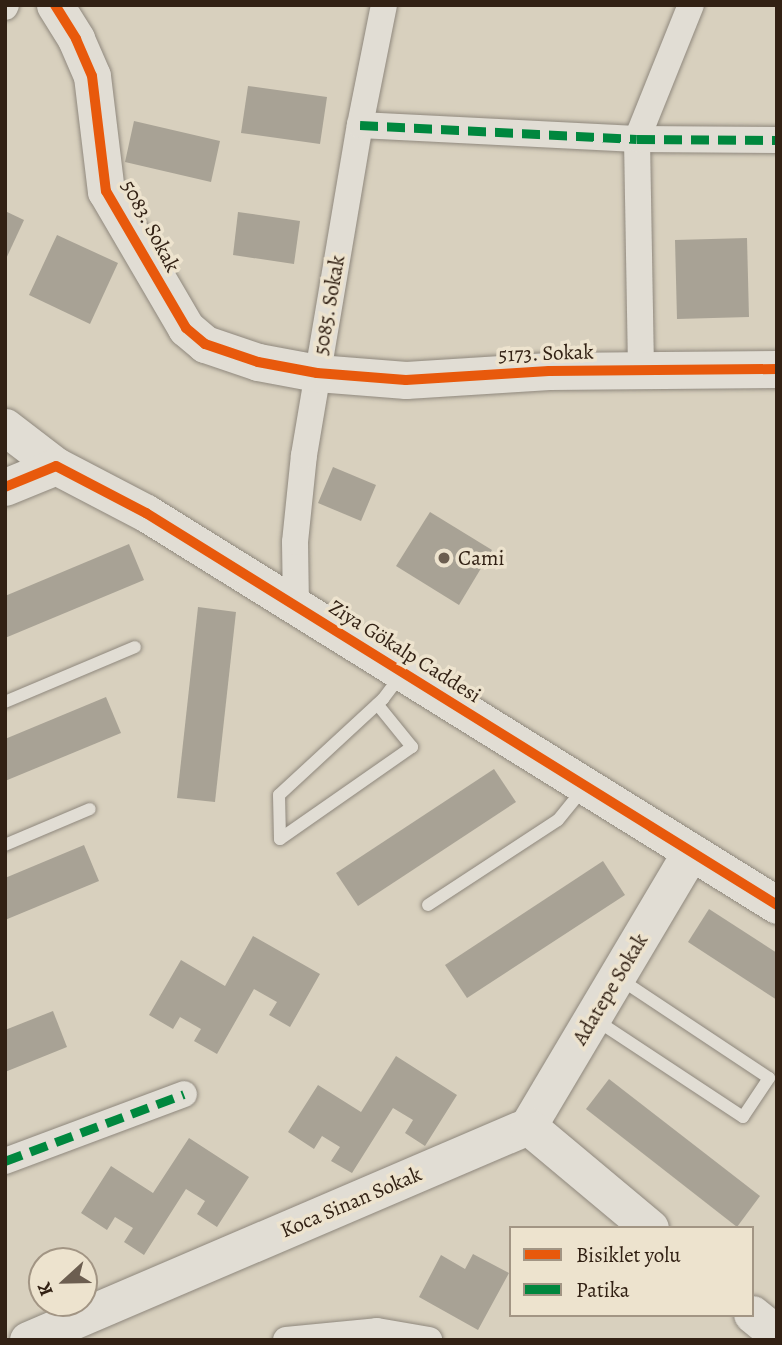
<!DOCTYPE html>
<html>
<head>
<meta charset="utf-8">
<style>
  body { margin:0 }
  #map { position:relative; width:782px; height:1345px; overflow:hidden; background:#d8d0be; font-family:Alegreya,serif }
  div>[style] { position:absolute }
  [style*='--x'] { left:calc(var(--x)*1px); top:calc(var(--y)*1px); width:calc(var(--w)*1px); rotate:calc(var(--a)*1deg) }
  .building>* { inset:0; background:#a8a295 }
  .roads { filter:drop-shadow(0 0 2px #8f887d) drop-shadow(0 0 2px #8f887d) }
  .lane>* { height:12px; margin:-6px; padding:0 6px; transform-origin:6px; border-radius:6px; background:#e1ddd4 }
  .street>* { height:26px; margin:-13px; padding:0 13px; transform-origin:13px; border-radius:13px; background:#e1ddd4 }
  .secondary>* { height:37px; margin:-18.5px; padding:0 18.5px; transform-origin:18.5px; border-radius:18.5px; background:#e1ddd4 }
  .quiet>* { height:9px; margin-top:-4.5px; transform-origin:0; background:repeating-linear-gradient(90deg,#00873e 0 18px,transparent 0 27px) }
  .cycleway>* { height:10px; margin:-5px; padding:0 5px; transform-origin:5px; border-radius:5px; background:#e8590c }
  .dots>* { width:19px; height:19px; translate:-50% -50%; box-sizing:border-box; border:4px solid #ede3ce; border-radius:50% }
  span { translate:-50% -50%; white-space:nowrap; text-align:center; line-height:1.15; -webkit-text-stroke:7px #ede3ce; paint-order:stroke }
  .street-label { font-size:21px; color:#322114 }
  .poi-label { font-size:21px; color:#322114 }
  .left { translate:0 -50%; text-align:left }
  .frame { position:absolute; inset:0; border:7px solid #322114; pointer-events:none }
  .legend { position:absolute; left:509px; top:1226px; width:245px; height:91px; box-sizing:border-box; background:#ede3ce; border:2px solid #a29584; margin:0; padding:9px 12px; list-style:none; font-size:21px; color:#322114 }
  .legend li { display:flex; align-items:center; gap:14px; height:35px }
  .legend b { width:35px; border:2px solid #a29584 }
  .north { position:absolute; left:28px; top:1247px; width:70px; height:70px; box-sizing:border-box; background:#ede3ce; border:2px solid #a29584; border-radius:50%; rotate:248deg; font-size:19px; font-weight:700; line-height:28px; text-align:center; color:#322114 }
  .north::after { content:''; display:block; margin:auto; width:24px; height:32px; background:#6c5e50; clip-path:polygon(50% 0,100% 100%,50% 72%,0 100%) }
</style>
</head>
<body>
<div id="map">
  <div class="building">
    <div style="clip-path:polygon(248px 86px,327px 97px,320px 144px,241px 133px)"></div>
    <div style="clip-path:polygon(134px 121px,220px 141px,211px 182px,125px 162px)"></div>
    <div style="clip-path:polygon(5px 211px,24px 220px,5px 261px)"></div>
    <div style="clip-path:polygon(238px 212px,300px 221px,294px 264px,233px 255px)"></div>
    <div style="clip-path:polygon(57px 235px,118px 263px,90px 324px,29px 295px)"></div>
    <div style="clip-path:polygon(747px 238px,749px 317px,677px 319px,675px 240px)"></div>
    <div style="clip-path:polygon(333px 467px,376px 485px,361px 521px,318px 503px)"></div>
    <div style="clip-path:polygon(430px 512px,492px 550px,459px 605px,396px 566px)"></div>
    <div style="clip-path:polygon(129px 544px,144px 580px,5px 638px,5px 596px)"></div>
    <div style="clip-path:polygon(198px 607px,236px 612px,215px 802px,177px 798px)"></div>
    <div style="clip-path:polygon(106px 697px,121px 733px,5px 781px,5px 739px)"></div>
    <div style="clip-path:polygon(494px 769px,516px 802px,358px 906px,336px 873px)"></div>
    <div style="clip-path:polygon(84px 845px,99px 881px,5px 920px,5px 878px)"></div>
    <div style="clip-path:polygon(603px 861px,625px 895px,467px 998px,445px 965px)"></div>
    <div style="clip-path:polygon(709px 909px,777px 953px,777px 1000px,688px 942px)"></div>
    <div style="clip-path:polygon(253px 936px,320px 974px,290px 1027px,269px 1015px,277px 1002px,254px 989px,217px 1054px,194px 1041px,201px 1029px,180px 1017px,173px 1029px,149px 1015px,181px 960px,225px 986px)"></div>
    <div style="clip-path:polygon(53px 1011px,67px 1047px,5px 1072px,5px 1030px)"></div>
    <div style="clip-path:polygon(396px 1056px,457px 1095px,425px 1146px,405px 1133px,413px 1120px,393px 1108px,352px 1173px,331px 1161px,340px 1147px,322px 1136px,314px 1149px,288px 1132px,318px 1085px,361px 1112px)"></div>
    <div style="clip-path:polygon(609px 1079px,760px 1196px,737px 1227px,586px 1109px)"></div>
    <div style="clip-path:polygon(189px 1138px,249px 1177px,217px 1227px,197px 1214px,205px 1201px,186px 1189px,144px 1255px,124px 1242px,133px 1228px,115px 1217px,107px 1230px,81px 1213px,111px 1166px,153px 1193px)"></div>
    <div style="clip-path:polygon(473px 1254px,509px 1273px,478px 1330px,419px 1297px,441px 1255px,465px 1269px)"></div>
  </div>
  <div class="roads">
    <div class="lane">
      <div style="--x:5;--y:702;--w:141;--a:-22.9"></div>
      <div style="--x:280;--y:839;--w:44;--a:-91.3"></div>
      <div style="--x:279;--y:795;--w:142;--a:-42.7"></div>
      <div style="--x:383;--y:699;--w:31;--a:-53"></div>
      <div style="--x:280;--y:839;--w:161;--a:-34.9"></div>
      <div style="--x:412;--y:747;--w:55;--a:-129.1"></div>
      <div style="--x:5;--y:845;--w:92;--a:-23"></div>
      <div style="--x:428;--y:905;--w:155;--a:-33.2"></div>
      <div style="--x:558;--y:820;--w:40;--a:-51"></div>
      <div style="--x:596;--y:1020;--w:176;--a:33.4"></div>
      <div style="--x:743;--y:1117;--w:47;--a:-56.3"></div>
      <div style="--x:769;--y:1078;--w:179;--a:-146.4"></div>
    </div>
    <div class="street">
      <div style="--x:5;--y:7;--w:2;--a:-63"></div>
      <div style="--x:360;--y:125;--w:277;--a:2.9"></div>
      <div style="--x:637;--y:139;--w:140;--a:0.4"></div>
      <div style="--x:641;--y:369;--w:230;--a:-91"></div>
      <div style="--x:637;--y:139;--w:144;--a:-68.1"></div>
      <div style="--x:296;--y:606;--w:64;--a:-90.9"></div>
      <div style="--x:295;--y:542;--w:87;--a:-84.1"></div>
      <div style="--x:304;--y:455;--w:335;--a:-80.4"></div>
      <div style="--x:360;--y:125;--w:122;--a:-78.7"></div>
      <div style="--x:5;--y:1161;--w:191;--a:-20.5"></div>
      <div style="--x:286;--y:1340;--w:91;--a:-5.6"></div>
      <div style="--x:377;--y:1331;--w:53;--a:9.8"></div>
    </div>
    <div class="secondary">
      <div style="--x:55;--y:5;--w:40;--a:58"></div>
      <div style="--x:76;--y:39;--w:40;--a:66.6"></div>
      <div style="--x:92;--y:76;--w:116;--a:83.1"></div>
      <div style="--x:106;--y:191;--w:159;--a:59.7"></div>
      <div style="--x:186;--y:328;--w:25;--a:40"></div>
      <div style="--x:205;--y:344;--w:56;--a:18.8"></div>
      <div style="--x:258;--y:362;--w:60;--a:10.6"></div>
      <div style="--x:317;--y:373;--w:89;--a:4.5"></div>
      <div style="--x:406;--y:380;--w:143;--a:-3.6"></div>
      <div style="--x:549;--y:371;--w:228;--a:-0.5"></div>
      <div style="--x:5;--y:427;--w:64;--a:37.4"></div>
      <div style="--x:5;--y:487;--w:55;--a:-22.4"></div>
      <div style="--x:56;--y:466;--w:102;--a:27.6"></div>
      <div style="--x:146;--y:513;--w:743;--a:31.85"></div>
      <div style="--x:528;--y:1126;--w:319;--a:-59.3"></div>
      <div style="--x:752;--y:1314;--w:32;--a:39"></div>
      <div style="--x:28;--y:1340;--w:544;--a:-23.17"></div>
      <div style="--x:528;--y:1126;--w:159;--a:39.9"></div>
    </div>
  </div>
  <div class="quiet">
    <div style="--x:360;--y:125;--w:277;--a:2.9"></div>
    <div style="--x:637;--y:139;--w:140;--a:0.4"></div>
    <div style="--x:5;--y:1161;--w:191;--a:-20.5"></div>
  </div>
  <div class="cycleway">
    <div style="--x:55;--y:5;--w:40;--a:58"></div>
    <div style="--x:76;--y:39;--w:40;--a:66.6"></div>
    <div style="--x:92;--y:76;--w:116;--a:83.1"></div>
    <div style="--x:106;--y:191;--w:159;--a:59.7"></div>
    <div style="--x:186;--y:328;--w:25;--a:40"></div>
    <div style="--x:205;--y:344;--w:56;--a:18.8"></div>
    <div style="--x:258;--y:362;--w:60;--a:10.6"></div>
    <div style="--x:317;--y:373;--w:89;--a:4.5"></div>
    <div style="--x:406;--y:380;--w:143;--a:-3.6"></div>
    <div style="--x:549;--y:371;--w:228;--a:-0.5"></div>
    <div style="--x:5;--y:487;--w:55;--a:-22.4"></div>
    <div style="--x:56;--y:466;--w:102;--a:27.6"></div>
    <div style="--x:146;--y:513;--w:743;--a:31.85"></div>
  </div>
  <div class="dots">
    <div style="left:444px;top:558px;background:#6c5e50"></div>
  </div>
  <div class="street-label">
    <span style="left:151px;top:226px;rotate:62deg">5083. Sokak</span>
    <span style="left:329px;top:305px;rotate:-80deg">5085. Sokak</span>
    <span style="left:546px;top:353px;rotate:-2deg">5173. Sokak</span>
    <span style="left:405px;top:651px;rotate:32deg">Ziya Gökalp Caddesi</span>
    <span style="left:610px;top:989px;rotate:-59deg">Adatepe Sokak</span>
    <span style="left:351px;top:1202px;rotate:-23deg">Koca Sinan Sokak</span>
  </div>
  <div class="poi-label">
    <span class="left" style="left:458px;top:558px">Cami</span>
  </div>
  <div class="frame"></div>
  <ul class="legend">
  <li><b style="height:9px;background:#e8590c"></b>Bisiklet yolu</li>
  <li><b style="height:9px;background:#00873e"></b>Patika</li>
  </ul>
  <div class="north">K</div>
</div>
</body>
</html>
